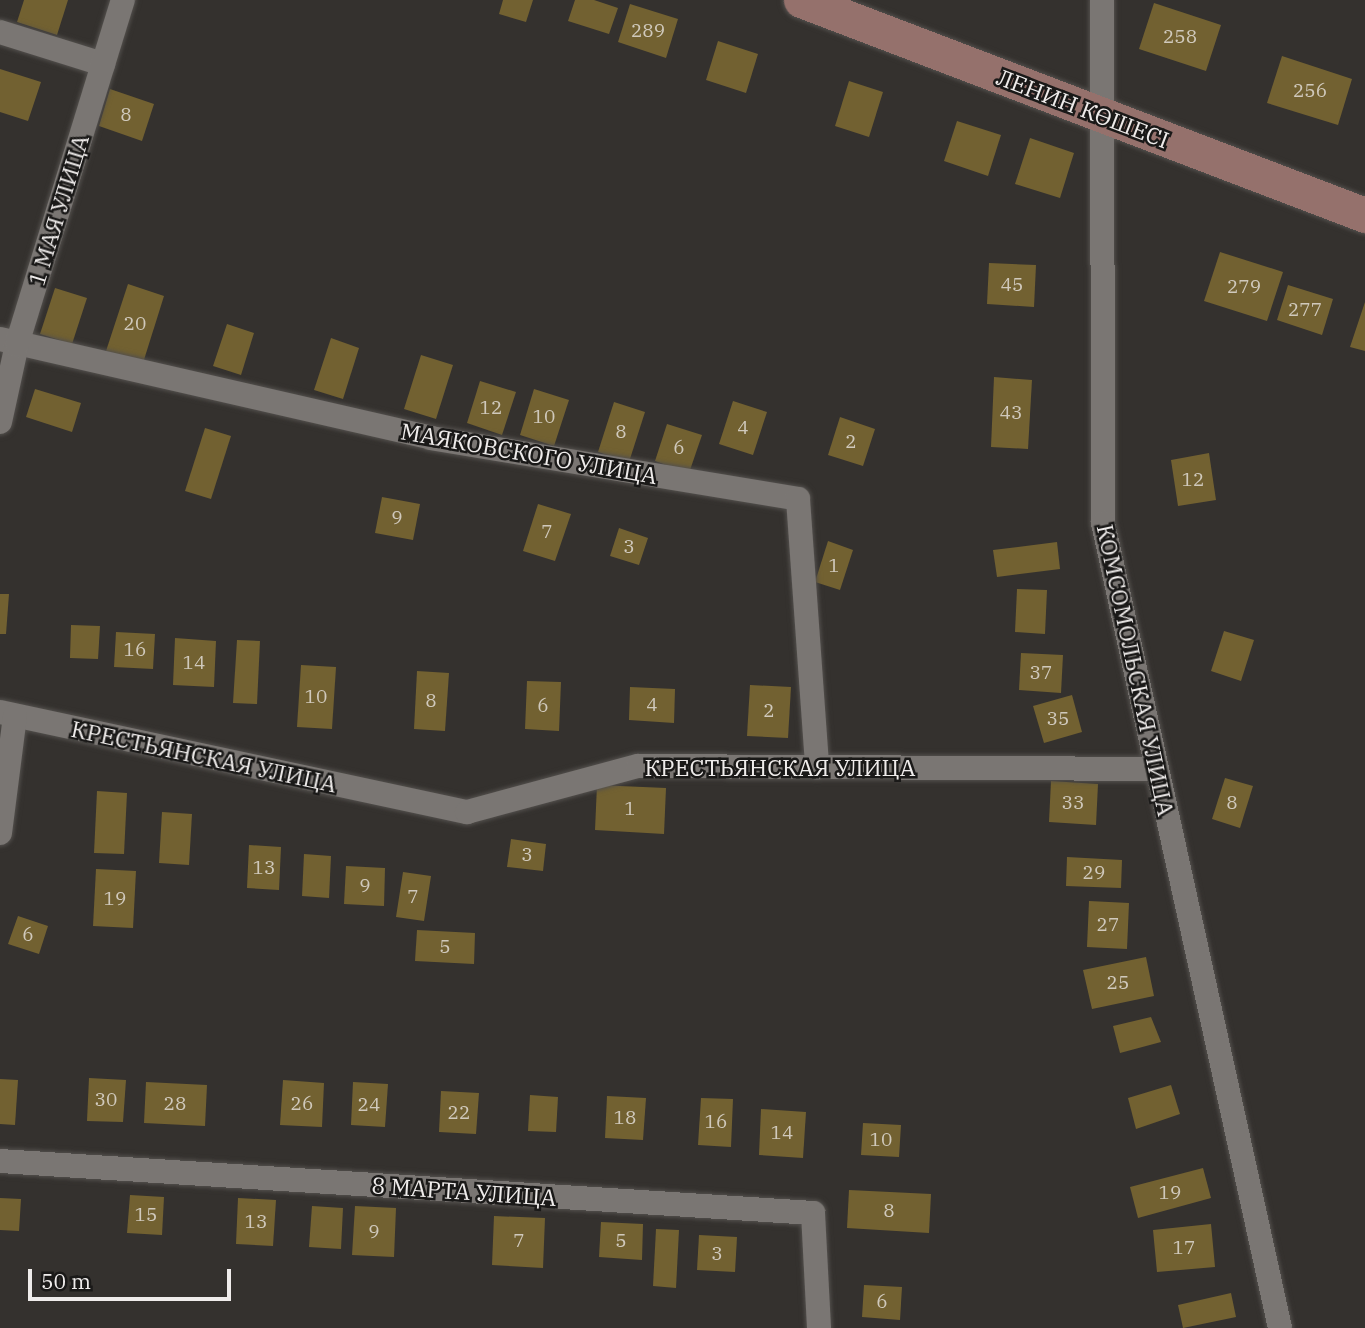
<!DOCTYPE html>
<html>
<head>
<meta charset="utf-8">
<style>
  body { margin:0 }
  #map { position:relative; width:1365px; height:1328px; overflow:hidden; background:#34312e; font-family:"IBM Plex Serif",serif }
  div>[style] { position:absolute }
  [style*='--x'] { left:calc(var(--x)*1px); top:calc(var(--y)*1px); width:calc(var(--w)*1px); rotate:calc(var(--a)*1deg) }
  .building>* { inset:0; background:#726131 }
  .roads { filter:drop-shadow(0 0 2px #53504d) drop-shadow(0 0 2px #53504d) }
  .street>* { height:24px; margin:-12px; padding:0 12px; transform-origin:12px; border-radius:12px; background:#7a7673 }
  .secondary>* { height:35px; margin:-17.5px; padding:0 17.5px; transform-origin:17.5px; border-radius:17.5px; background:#95716c }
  span { translate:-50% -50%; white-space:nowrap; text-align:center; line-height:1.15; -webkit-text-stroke:5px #1a1918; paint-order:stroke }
  .number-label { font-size:19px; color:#d0c9bc }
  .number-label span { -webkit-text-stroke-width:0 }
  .street-label { font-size:23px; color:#efeceb }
  .scale { position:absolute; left:28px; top:1269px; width:203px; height:32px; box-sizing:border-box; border:4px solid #efeceb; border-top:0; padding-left:9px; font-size:21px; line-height:24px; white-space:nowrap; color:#efeceb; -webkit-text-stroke:5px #1a1918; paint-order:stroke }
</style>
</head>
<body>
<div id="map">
  <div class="building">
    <div style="clip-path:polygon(24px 0,68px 0,57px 35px,17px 22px)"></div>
    <div style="clip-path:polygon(503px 0,533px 0,526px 22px,499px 14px)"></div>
    <div style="clip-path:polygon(575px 0,594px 0,618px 8px,609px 34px,568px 21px)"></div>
    <div style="clip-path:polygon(1154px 3px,1221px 25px,1206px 71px,1139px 49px)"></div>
    <div style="clip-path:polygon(630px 4px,678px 19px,666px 58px,618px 42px)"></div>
    <div style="clip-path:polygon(718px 41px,758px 54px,746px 93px,706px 80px)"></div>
    <div style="clip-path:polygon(1282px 56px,1352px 79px,1338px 125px,1267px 103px)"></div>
    <div style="clip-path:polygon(0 69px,41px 82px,28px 121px,0 112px)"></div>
    <div style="clip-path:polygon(849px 81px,883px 92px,869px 137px,835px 126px)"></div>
    <div style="clip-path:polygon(110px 89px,154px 104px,142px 141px,99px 126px)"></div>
    <div style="clip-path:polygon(957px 121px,1001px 135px,988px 176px,944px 161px)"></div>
    <div style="clip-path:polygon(1030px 138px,1074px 153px,1060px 198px,1015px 184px)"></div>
    <div style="clip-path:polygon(1220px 252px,1283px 272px,1267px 321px,1204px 301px)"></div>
    <div style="clip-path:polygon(989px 263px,1036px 265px,1034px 307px,987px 304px)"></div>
    <div style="clip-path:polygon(128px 284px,164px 296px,143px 363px,106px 351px)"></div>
    <div style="clip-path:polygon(1288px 285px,1333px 299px,1322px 335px,1277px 320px)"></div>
    <div style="clip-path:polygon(55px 288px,87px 298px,72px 344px,40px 334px)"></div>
    <div style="clip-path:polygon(1365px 302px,1365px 351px,1350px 347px)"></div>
    <div style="clip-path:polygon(227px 324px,254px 333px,241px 375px,213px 366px)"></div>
    <div style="clip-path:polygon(331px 338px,359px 348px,343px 399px,314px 390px)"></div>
    <div style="clip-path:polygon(421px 355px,453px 365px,436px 419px,404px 409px)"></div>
    <div style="clip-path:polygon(994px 377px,1032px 380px,1028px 449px,991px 447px)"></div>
    <div style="clip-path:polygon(480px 381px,516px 392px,502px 435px,467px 423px)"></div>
    <div style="clip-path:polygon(35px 389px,81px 403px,72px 432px,26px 417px)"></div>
    <div style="clip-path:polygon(534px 389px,569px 400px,554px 446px,520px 435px)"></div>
    <div style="clip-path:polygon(733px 401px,767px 412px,753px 455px,719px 444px)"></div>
    <div style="clip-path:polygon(614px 402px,645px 412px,629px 462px,598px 452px)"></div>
    <div style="clip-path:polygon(840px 417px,875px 429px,863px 466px,828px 455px)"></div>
    <div style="clip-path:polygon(667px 424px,702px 435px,689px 473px,655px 461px)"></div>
    <div style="clip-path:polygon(205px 428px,231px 436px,211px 499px,185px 491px)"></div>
    <div style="clip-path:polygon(1209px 453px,1216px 500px,1178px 506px,1171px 460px)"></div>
    <div style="clip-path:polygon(382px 497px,420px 504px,413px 540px,375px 533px)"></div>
    <div style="clip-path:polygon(538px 504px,571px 514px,555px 561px,523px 551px)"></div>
    <div style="clip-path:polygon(619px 528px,648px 538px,639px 565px,610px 556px)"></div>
    <div style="clip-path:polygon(828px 541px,853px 550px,840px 590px,815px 582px)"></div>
    <div style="clip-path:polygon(1057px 542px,1060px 569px,997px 577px,993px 550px)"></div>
    <div style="clip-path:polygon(1017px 589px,1047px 590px,1045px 634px,1015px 632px)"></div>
    <div style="clip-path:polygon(0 594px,9px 594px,6px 634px,0 634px)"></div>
    <div style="clip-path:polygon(71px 625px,100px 626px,98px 659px,70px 658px)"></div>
    <div style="clip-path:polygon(1224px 631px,1254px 640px,1241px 681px,1211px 671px)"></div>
    <div style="clip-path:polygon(116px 632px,155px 634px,153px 669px,114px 667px)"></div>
    <div style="clip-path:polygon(175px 638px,216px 641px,214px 687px,173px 685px)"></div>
    <div style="clip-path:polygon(237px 640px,260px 641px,257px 704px,233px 703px)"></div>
    <div style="clip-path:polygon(1021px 653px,1063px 655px,1061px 693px,1019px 690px)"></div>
    <div style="clip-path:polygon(301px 665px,336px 667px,332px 729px,297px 727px)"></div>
    <div style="clip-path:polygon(417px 671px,449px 673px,445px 731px,414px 729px)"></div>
    <div style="clip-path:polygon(527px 681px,561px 682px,559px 731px,525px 729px)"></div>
    <div style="clip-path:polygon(750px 685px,791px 687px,788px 738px,747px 736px)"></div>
    <div style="clip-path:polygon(630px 687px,675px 689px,674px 723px,629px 720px)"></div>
    <div style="clip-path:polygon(1072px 695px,1082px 732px,1044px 743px,1033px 706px)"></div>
    <div style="clip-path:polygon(1225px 778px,1253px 786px,1240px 828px,1212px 819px)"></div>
    <div style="clip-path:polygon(1051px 781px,1098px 784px,1096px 825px,1049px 822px)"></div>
    <div style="clip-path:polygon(597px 785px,666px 788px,664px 834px,595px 830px)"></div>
    <div style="clip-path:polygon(97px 791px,127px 793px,124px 854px,94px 853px)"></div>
    <div style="clip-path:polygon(162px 812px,192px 814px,189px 865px,159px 863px)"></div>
    <div style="clip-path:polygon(511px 839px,546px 844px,543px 871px,507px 867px)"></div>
    <div style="clip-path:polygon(249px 845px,281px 847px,279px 890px,247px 888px)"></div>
    <div style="clip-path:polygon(304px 854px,331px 856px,329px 898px,302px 896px)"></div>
    <div style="clip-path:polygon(1067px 857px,1122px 860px,1121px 888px,1066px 886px)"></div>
    <div style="clip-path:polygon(346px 866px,385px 868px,384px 906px,344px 904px)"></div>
    <div style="clip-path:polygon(96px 869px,136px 871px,133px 928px,93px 926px)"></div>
    <div style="clip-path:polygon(403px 872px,431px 876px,424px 921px,396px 917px)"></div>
    <div style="clip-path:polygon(1089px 901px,1129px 903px,1127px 949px,1087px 947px)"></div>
    <div style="clip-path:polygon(18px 916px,48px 926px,39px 954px,8px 944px)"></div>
    <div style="clip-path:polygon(417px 930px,475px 933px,474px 964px,415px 961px)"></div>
    <div style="clip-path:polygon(1146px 957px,1154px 996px,1092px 1009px,1083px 970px)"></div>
    <div style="clip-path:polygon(1151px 1017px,1161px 1042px,1120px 1053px,1113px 1026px)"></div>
    <div style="clip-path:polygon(89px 1078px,126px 1080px,123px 1122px,87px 1121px)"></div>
    <div style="clip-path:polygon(0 1079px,18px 1080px,15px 1125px,0 1124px)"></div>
    <div style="clip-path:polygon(283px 1080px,324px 1083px,322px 1127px,280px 1125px)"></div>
    <div style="clip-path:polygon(146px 1082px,207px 1085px,205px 1126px,144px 1123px)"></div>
    <div style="clip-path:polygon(353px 1082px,388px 1084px,385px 1127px,351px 1125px)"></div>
    <div style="clip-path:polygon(1171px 1085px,1180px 1114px,1136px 1129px,1128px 1098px)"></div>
    <div style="clip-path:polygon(441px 1091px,479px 1093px,476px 1134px,439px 1132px)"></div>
    <div style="clip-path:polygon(530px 1095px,558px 1097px,556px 1132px,528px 1131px)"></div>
    <div style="clip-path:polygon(607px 1096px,646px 1098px,643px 1140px,605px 1138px)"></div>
    <div style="clip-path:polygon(701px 1098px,733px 1099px,731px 1147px,698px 1145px)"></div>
    <div style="clip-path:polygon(761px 1109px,806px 1112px,803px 1158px,759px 1155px)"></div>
    <div style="clip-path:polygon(863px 1123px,901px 1125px,899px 1157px,861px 1155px)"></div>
    <div style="clip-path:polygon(1203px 1168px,1211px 1198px,1138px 1218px,1130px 1187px)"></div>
    <div style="clip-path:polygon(849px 1190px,931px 1194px,929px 1233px,847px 1228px)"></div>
    <div style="clip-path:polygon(130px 1195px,164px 1197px,162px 1235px,127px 1233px)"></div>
    <div style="clip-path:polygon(0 1198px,21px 1199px,19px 1231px,0 1230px)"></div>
    <div style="clip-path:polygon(238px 1198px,276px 1200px,273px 1246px,236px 1244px)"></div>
    <div style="clip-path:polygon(312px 1206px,343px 1208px,341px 1249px,309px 1247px)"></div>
    <div style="clip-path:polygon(355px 1206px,396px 1208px,394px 1257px,352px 1255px)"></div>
    <div style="clip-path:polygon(494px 1216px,545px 1218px,543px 1268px,492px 1265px)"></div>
    <div style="clip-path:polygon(601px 1222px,643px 1224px,642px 1260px,599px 1257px)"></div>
    <div style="clip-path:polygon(1211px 1224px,1215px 1267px,1157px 1272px,1153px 1230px)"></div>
    <div style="clip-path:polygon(656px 1229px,679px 1230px,676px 1288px,653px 1286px)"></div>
    <div style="clip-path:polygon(699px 1235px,737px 1237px,735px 1272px,697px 1270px)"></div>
    <div style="clip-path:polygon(864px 1285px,902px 1287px,900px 1320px,862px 1317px)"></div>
    <div style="clip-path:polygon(1231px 1293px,1236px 1317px,1183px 1328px,1178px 1305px)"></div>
  </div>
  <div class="roads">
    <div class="street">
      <div style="--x:1102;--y:0;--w:523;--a:89.89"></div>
      <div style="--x:1103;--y:523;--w:824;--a:77.6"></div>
      <div style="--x:0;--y:32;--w:108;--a:17.3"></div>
      <div style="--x:0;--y:339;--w:442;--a:12.9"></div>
      <div style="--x:431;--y:438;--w:372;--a:9.4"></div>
      <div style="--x:798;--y:499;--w:269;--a:85.9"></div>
      <div style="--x:0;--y:422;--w:80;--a:-77.7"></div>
      <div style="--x:17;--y:344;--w:360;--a:-72.9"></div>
      <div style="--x:0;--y:712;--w:478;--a:12.1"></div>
      <div style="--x:467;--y:812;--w:177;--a:-15.1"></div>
      <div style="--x:638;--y:766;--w:519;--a:0.33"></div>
      <div style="--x:0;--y:833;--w:118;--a:-82.7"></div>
      <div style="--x:0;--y:1161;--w:815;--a:3.66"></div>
      <div style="--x:813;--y:1213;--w:115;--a:87"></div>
    </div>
    <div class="secondary">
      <div style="--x:801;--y:0;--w:604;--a:20.87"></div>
    </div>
  </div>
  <div class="number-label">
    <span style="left:648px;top:31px">289</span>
    <span style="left:1180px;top:37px">258</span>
    <span style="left:1310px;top:91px">256</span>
    <span style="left:126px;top:115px">8</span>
    <span style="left:1012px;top:285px">45</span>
    <span style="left:1244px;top:287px">279</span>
    <span style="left:1305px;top:310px">277</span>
    <span style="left:135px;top:324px">20</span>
    <span style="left:491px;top:408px">12</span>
    <span style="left:1011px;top:413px">43</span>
    <span style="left:544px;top:417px">10</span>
    <span style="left:743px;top:428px">4</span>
    <span style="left:621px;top:432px">8</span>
    <span style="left:851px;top:442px">2</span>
    <span style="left:679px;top:448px">6</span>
    <span style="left:1193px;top:480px">12</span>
    <span style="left:397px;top:518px">9</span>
    <span style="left:547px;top:532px">7</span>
    <span style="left:629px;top:547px">3</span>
    <span style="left:834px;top:566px">1</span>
    <span style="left:135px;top:650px">16</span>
    <span style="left:194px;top:663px">14</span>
    <span style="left:1041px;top:673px">37</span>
    <span style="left:316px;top:697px">10</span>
    <span style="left:431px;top:701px">8</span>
    <span style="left:652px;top:705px">4</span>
    <span style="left:543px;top:706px">6</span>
    <span style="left:769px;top:711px">2</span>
    <span style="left:1058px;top:719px">35</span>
    <span style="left:1073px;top:803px">33</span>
    <span style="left:1232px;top:803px">8</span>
    <span style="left:630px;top:809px">1</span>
    <span style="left:527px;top:855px">3</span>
    <span style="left:264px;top:868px">13</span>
    <span style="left:1094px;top:873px">29</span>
    <span style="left:365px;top:886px">9</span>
    <span style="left:413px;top:897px">7</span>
    <span style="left:115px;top:899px">19</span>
    <span style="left:1108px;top:925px">27</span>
    <span style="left:28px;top:935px">6</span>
    <span style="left:445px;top:947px">5</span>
    <span style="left:1118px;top:983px">25</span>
    <span style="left:106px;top:1100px">30</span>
    <span style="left:175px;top:1104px">28</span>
    <span style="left:302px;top:1104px">26</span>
    <span style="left:369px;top:1105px">24</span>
    <span style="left:459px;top:1113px">22</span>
    <span style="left:625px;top:1118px">18</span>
    <span style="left:716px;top:1122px">16</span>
    <span style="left:782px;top:1133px">14</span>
    <span style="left:881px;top:1140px">10</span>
    <span style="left:1170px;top:1193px">19</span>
    <span style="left:889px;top:1211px">8</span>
    <span style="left:146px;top:1215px">15</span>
    <span style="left:256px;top:1222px">13</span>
    <span style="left:374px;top:1232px">9</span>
    <span style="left:519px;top:1241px">7</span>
    <span style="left:621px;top:1241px">5</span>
    <span style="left:1184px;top:1248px">17</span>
    <span style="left:717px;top:1254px">3</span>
    <span style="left:882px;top:1302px">6</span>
  </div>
  <div class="street-label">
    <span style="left:1083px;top:108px;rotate:21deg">ЛЕНИН КӨШЕСІ</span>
    <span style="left:58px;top:210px;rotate:-73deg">1 МАЯ УЛИЦА</span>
    <span style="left:529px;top:453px;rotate:10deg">МАЯКОВСКОГО УЛИЦА</span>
    <span style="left:1136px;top:670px;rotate:78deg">КОМСОМОЛЬСКАЯ УЛИЦА</span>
    <span style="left:204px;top:756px;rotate:12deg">КРЕСТЬЯНСКАЯ УЛИЦА</span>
    <span style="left:780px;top:767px">КРЕСТЬЯНСКАЯ УЛИЦА</span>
    <span style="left:464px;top:1191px;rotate:4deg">8 МАРТА УЛИЦА</span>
  </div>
  <div class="scale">50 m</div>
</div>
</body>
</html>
